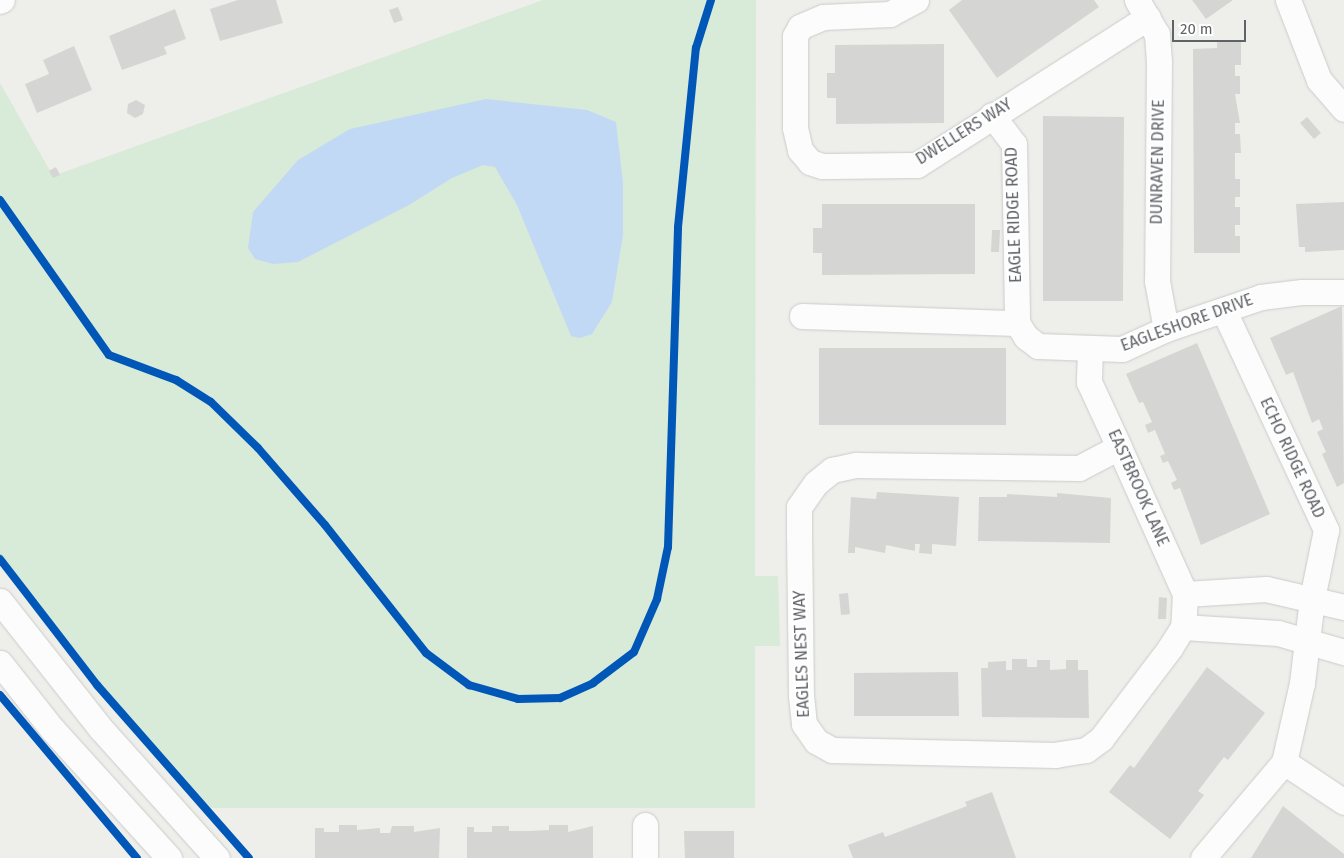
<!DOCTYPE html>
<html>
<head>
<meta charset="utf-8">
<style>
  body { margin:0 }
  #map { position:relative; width:1344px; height:858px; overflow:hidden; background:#eeeeea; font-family:"Fira Sans",sans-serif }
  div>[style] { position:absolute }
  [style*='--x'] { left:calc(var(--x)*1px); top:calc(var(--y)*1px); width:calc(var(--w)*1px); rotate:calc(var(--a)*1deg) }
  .green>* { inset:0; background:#d8ead8 }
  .water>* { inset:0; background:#c1d9f5 }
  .building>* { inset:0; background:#d5d5d3 }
  .roads { filter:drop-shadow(0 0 1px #cbcccb) drop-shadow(0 0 1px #cbcccb) }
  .minor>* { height:25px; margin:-12.5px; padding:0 12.5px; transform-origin:12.5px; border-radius:12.5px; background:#fcfcfc }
  .cycleway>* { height:8px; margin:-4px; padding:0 4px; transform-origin:4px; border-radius:4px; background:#0057b8 }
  span { translate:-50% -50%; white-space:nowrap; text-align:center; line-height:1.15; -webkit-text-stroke:4px #fff; paint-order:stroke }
  .street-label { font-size:16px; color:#5f6267 }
  .scale { position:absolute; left:1172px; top:20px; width:74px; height:22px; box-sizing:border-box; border:2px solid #5f6267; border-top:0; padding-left:6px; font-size:15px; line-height:18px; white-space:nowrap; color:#5f6267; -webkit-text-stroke:4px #fff; paint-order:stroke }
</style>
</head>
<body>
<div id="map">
  <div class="green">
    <div style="clip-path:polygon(543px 0,756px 0,755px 576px,778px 576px,780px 646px,755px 646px,755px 808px,204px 808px,0 564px,0 83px,53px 176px)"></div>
  </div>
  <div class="water">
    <div style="clip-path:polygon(486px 99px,587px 110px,616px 122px,623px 183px,623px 235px,612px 302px,592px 334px,580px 338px,571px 336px,517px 205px,495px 167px,483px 165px,452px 178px,409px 205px,298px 262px,273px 264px,255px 259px,248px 248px,253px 212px,298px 160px,350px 129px)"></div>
  </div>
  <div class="building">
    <div style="clip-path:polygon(238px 0,276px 0,283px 23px,220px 41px,210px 9px)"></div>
    <div style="clip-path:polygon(962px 0,1094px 0,1099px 7px,997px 78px,949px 10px)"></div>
    <div style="clip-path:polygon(1192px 0,1233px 0,1206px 19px)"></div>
    <div style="clip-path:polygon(398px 7px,403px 20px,394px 23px,389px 10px)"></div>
    <div style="clip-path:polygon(175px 9px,186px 39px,164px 47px,167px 54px,122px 70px,109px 36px)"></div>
    <div style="clip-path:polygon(1217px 40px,1241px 40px,1241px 65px,1235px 65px,1235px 76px,1240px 76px,1240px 94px,1235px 94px,1240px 123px,1235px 123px,1235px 134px,1240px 134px,1241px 153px,1235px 153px,1235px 179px,1240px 179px,1240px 197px,1235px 197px,1235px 207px,1240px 207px,1240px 225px,1235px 225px,1235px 236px,1240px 236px,1240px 253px,1194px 253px,1193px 49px,1217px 48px)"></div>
    <div style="clip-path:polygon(944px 44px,944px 123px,836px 124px,836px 98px,827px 98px,827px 73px,835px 73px,835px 45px)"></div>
    <div style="clip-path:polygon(74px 46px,92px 90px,37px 113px,25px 84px,49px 74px,43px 60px)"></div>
    <div style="clip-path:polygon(136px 100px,145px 105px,143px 114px,135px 118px,127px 113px,128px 104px)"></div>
    <div style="clip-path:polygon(1043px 116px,1124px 117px,1123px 301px,1043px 301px)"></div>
    <div style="clip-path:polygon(1307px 117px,1321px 133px,1314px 139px,1300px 123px)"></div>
    <div style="clip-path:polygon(56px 167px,60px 175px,53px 178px,49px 171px)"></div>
    <div style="clip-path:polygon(1344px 202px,1344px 250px,1305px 252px,1305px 247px,1299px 247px,1296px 204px)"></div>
    <div style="clip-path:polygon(822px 204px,975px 204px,975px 274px,822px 275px,822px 253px,813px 253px,813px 228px,822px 228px)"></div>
    <div style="clip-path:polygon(992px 230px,1000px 230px,999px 252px,991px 252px)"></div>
    <div style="clip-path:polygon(1342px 306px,1344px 483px,1337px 487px,1322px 454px,1326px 452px,1317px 432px,1323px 429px,1319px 419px,1312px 423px,1293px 372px,1286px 375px,1270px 338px)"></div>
    <div style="clip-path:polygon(1197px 343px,1270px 514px,1201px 545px,1180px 488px,1174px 490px,1171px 483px,1177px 480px,1168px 461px,1163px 463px,1160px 456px,1165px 454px,1155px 430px,1148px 433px,1145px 425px,1152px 422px,1143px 402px,1139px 403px,1126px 374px)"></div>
    <div style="clip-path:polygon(819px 348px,1006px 348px,1006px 425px,819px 425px)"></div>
    <div style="clip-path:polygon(877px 492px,959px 497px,956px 546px,932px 544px,932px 554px,919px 553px,920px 544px,915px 544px,915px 551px,886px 545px,885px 553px,855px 547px,855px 553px,848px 553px,851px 497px,876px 499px)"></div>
    <div style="clip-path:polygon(1057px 493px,1111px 498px,1110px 543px,978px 541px,979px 497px,1007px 497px,1007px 494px,1057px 497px)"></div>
    <div style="clip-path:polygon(848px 593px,850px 614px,841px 615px,839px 594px)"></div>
    <div style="clip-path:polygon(1159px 597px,1167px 598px,1166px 619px,1158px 619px)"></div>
    <div style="clip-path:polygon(1012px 659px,1027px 659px,1027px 667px,1037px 667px,1037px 660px,1050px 660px,1050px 670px,1066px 669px,1066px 660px,1078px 660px,1078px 670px,1088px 670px,1089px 718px,982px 717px,981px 668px,988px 668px,988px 662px,1006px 661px,1006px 670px,1012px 670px)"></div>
    <div style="clip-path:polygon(1207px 667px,1265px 713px,1228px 760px,1224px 757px,1198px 791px,1204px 795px,1170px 839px,1109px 792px,1130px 765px,1134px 768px)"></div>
    <div style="clip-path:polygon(958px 672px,959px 716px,854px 716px,854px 673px)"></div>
    <div style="clip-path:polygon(992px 792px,1016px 858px,853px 858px,848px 845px,883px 832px,885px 837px,967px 806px,965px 802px)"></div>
    <div style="clip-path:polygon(1283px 806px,1344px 854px,1344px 858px,1251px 858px)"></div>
    <div style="clip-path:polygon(339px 825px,357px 825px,357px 830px,380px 828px,380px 833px,390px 833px,392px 826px,414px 826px,414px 832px,440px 828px,439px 858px,315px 858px,315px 828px,324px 828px,324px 832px,339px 832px)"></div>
    <div style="clip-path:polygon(549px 825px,568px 825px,568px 832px,593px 826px,593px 858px,467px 858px,467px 827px,474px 827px,474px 832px,492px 832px,492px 826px,509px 826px,509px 831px,530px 831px,549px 830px)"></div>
    <div style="clip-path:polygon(684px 831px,734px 831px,734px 858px,685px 858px)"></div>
  </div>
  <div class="roads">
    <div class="minor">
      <div style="--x:916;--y:0;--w:30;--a:152"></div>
      <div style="--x:890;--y:14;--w:67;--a:177.4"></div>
      <div style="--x:823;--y:17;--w:25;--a:157"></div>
      <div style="--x:800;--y:27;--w:10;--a:119"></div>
      <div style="--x:795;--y:36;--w:92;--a:90"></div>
      <div style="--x:795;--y:128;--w:23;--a:77"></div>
      <div style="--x:800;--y:150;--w:16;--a:50"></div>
      <div style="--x:810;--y:162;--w:13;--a:18"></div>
      <div style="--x:822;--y:166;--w:95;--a:-0.6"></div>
      <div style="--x:917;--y:165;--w:274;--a:-32.6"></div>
      <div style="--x:1137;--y:0;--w:39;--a:60"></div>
      <div style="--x:1157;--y:34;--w:27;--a:86"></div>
      <div style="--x:1159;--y:61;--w:220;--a:90.5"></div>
      <div style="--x:1157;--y:281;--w:49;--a:79.4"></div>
      <div style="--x:1288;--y:0;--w:86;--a:68.8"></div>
      <div style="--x:1319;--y:80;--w:38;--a:49"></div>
      <div style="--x:0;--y:1;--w:2;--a:-27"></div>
      <div style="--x:992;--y:115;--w:36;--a:53"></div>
      <div style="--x:1014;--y:144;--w:179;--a:89"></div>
      <div style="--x:1224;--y:311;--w:242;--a:65"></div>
      <div style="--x:1326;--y:530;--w:70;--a:101.5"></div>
      <div style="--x:1312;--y:599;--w:85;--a:96.8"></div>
      <div style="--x:1302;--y:683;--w:81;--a:102.8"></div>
      <div style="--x:1284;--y:762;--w:72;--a:33.7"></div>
      <div style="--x:802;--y:316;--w:215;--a:1.9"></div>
      <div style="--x:1017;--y:323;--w:17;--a:57"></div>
      <div style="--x:1026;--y:337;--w:15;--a:37"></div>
      <div style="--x:1038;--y:346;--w:84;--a:2"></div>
      <div style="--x:1122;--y:349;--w:48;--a:-24.4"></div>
      <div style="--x:1166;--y:329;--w:100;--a:-18.6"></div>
      <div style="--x:1261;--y:297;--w:41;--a:-7"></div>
      <div style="--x:1302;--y:292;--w:42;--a:0"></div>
      <div style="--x:1090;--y:349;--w:33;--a:92"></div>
      <div style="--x:1089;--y:382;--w:72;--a:65.2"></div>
      <div style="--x:1119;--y:447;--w:161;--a:65.8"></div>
      <div style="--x:1185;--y:594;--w:33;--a:93"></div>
      <div style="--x:1183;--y:627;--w:25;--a:122"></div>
      <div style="--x:1170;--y:648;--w:114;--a:127.2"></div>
      <div style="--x:1101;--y:739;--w:19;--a:144"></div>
      <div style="--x:1086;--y:750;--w:30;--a:171"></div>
      <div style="--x:1056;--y:755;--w:224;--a:-178.7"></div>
      <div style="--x:832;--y:750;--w:18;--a:-151"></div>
      <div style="--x:816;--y:741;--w:21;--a:-125"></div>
      <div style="--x:804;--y:724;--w:28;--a:-96"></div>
      <div style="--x:801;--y:696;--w:160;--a:-90.7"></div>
      <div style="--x:799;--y:536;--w:29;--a:-90"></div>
      <div style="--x:799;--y:507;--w:29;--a:-55"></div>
      <div style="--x:816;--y:483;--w:21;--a:-39"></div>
      <div style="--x:832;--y:470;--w:25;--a:-12"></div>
      <div style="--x:856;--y:465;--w:223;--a:0.8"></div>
      <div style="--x:1079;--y:468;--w:45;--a:-27.7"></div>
      <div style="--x:1185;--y:594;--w:81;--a:-3.5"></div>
      <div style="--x:1266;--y:589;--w:80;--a:13"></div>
      <div style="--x:0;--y:601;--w:164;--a:51.7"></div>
      <div style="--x:102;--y:730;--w:172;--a:48.1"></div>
      <div style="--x:1183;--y:627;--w:95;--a:3.6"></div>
      <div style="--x:1278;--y:633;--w:69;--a:16.1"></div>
      <div style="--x:0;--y:663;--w:85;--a:51.7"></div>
      <div style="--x:53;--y:730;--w:173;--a:47.8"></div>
      <div style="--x:645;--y:858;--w:33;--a:-90"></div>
      <div style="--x:1203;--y:858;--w:126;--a:-49.8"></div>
    </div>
  </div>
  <div class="cycleway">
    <div style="--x:0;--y:200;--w:189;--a:54.9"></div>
    <div style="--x:109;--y:355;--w:72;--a:20.5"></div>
    <div style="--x:176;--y:380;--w:41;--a:32.2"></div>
    <div style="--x:211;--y:402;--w:66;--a:44.4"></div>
    <div style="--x:258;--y:448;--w:102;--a:49"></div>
    <div style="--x:325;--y:525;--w:163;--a:51.7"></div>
    <div style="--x:426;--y:653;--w:54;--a:36.7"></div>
    <div style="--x:469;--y:685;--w:51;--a:15.9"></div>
    <div style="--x:518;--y:699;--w:42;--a:-1.4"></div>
    <div style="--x:560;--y:698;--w:36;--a:-24"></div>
    <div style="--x:593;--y:683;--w:51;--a:-37.1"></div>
    <div style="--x:634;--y:652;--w:58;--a:-66.5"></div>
    <div style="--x:657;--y:599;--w:53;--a:-78.1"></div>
    <div style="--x:668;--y:547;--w:320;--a:-88.2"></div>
    <div style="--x:678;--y:227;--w:180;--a:-84.3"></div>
    <div style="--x:696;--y:48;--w:50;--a:-72.6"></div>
    <div style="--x:0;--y:559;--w:159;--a:52.4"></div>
    <div style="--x:97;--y:685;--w:230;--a:48.7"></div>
    <div style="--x:0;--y:695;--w:213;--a:50"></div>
  </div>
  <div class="street-label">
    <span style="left:964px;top:132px;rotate:-32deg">DWELLERS WAY</span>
    <span style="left:1158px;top:162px;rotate:-89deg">DUNRAVEN DRIVE</span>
    <span style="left:1014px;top:215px;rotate:-92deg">EAGLE RIDGE ROAD</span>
    <span style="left:1187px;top:323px;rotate:-20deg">EAGLESHORE DRIVE</span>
    <span style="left:1292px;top:458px;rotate:65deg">ECHO RIDGE ROAD</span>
    <span style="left:1138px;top:488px;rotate:66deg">EASTBROOK LANE</span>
    <span style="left:802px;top:654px;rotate:-92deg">EAGLES NEST WAY</span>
  </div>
  <div class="scale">20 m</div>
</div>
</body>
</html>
